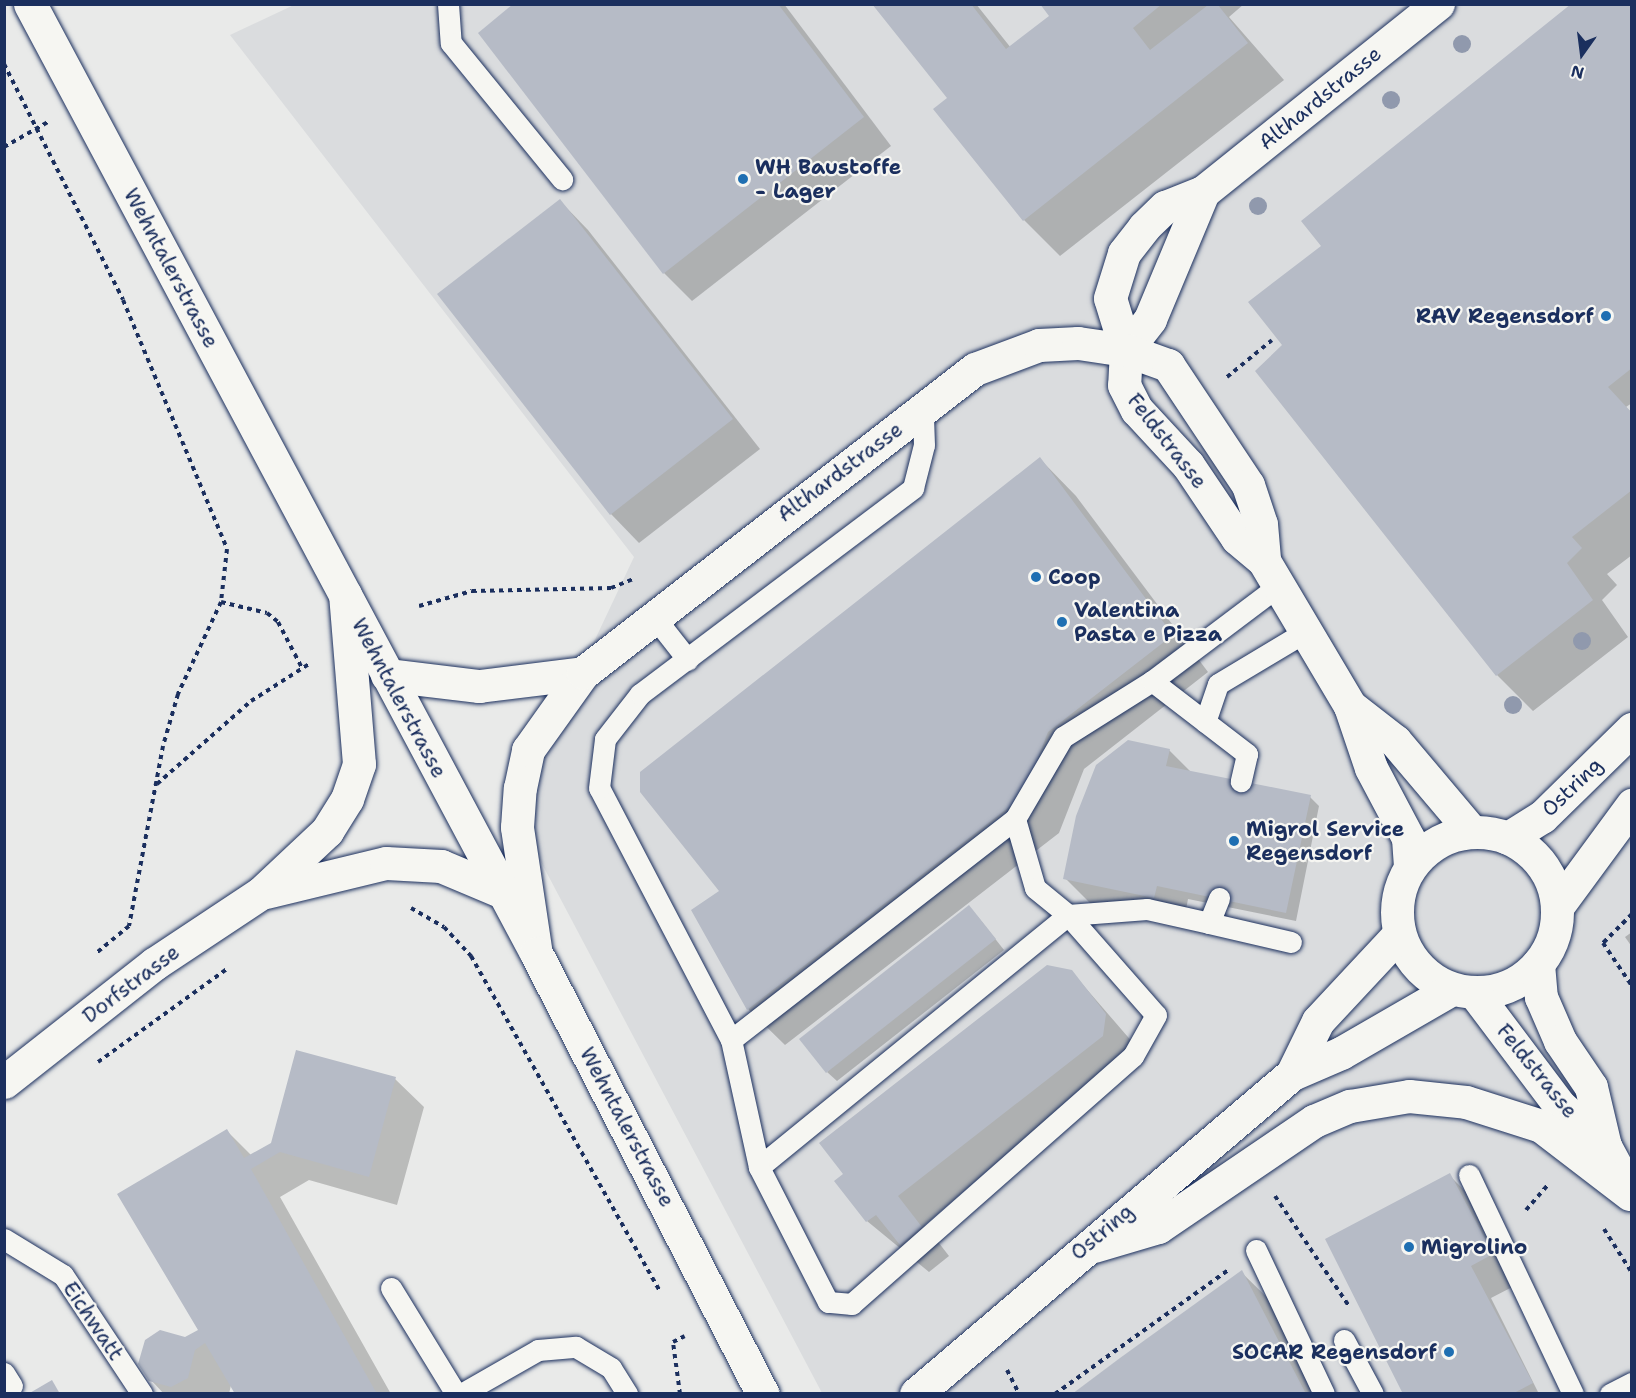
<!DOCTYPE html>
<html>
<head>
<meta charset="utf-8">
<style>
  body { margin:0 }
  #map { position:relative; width:1636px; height:1398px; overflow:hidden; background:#e9eae9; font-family:"Shantell Sans",sans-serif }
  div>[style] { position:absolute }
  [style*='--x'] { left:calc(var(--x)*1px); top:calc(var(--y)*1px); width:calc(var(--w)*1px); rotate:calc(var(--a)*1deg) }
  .built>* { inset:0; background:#dadcde }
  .shadow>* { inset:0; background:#0003 }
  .building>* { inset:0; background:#b6bbc6 }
  .path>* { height:4px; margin-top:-2px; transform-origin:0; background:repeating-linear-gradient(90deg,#1b2f5e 0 4.5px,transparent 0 9px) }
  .roads { filter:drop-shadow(0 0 2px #1b2f5e) drop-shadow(0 0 2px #1b2f5e) }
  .lane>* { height:21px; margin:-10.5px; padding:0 10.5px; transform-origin:10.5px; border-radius:10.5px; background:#f6f6f2 }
  .street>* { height:33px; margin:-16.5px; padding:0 16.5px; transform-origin:16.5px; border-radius:16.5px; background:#f6f6f2 }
  .secondary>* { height:33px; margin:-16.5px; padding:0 16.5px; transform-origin:16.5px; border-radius:16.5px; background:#f6f6f2 }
  .secondary>.ring { margin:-16.5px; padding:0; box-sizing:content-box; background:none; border:33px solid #f6f6f2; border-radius:50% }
  .primary>* { height:33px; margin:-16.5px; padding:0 16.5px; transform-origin:16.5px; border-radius:16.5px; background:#f6f6f2 }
  .trees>* { width:18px; height:18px; margin:-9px; border-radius:50%; background:#9099ad }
  .dots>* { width:16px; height:16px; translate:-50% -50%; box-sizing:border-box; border:3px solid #f6f6f2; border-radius:50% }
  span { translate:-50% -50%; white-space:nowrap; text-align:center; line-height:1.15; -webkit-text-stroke:4.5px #f6f6f2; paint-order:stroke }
  .street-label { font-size:21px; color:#1b2f5e }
  .poi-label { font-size:21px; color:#1b2f5e; font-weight:700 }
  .left { translate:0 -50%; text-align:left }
  .right { translate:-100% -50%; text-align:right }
  .frame { position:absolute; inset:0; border:6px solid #1b2f5e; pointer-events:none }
  .north { position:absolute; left:1552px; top:24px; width:60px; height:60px; -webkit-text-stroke:4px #f6f6f2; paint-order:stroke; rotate:194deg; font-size:16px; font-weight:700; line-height:24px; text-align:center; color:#1b2f5e }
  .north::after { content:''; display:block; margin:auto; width:21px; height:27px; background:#1b2f5e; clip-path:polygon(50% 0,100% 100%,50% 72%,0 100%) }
</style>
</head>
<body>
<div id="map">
  <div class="built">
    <div style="clip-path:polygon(296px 4px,1631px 5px,1631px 1393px,822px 1393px,514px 811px,634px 557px,230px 35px)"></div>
  </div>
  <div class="shadow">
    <div style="clip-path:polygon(516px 4px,784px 4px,891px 146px,692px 301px,664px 273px)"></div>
    <div style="clip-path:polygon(874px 4px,976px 4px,1011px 48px,1051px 16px,1042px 4px,1244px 4px,1229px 17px,1284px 80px,1060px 256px,1024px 220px,949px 98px)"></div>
    <div style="clip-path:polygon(1632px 4px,1632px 403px,1626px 407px,1632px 413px,1632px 555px,1607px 574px,1617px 585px,1602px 600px,1628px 637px,1533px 711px,1497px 675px)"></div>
    <div style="clip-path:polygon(560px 201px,588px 230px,760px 449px,639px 543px,611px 514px)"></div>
    <div style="clip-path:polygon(1040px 459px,1076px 496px,1208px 672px,1084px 769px,1059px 833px,785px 1045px,748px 1009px)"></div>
    <div style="clip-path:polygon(1169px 750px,1191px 772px,1310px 797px,1319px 806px,1296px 921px,1188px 899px,1183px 926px,1094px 907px,1065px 878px)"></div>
    <div style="clip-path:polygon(978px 917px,1004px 950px,837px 1081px,827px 1072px)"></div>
    <div style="clip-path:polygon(1632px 932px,1632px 947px,1625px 937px)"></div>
    <div style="clip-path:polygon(1071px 971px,1134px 1044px,925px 1225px,949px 1256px,929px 1272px,867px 1221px)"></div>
    <div style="clip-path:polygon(395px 1079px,424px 1107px,397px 1205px,309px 1180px,280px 1197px,391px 1394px,236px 1394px,231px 1385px,229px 1394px,164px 1394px,151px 1380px,185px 1339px,200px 1331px,227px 1131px,252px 1156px)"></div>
    <div style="clip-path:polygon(1449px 1175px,1478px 1204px,1520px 1283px,1491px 1298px,1539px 1394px,1405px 1394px)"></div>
    <div style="clip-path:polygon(1241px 1272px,1278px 1308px,1316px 1394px,1075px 1394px)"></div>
  </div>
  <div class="building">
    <div style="clip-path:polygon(513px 4px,778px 4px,864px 117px,663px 274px,478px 33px)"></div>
    <div style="clip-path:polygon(872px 4px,971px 4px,1006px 49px,1049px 16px,1040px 4px,1162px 4px,1133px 28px,1150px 50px,1208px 5px,1218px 5px,1248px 43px,1023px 221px,933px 109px,947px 98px)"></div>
    <div style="clip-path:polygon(1571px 4px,1632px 4px,1632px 368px,1608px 387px,1632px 413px,1632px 490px,1572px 537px,1582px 548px,1567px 563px,1593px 600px,1496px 676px,1255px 371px,1282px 345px,1248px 302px,1321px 246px,1301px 221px)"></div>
    <div style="clip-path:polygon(560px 199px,733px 419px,610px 515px,437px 294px)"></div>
    <div style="clip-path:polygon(1040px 457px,1173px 635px,1048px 732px,1023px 796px,747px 1010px,691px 910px,719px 891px,640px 792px,640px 772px)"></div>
    <div style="clip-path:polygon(1128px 740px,1170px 749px,1166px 766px,1311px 795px,1286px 913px,1157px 886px,1154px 898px,1063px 879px,1076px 816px,1096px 765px)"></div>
    <div style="clip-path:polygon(969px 905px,996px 939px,826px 1073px,799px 1039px)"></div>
    <div style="clip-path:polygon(1047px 965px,1072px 970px,1106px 1014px,1103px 1036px,898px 1196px,922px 1227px,900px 1245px,876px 1215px,866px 1222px,834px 1181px,843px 1174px,819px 1143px)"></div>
    <div style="clip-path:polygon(296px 1050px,396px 1077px,369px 1177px,280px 1152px,251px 1169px,377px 1394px,235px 1394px,205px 1343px,195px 1350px,188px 1378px,171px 1387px,149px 1381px,138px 1364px,145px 1340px,160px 1330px,185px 1337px,198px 1330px,117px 1194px,227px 1129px,244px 1158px,271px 1143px)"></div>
    <div style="clip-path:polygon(1450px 1173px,1493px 1254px,1471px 1266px,1533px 1383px,1512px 1394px,1403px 1394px,1325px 1239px)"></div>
    <div style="clip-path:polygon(1242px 1270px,1306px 1394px,1072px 1394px,1120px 1358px)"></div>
    <div style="clip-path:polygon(52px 1380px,60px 1394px,28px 1394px)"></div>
  </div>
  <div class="path">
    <div style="--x:4;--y:64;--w:264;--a:63.2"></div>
    <div style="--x:123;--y:300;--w:270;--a:67.3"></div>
    <div style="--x:227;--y:549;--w:53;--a:96.5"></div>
    <div style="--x:221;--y:602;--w:102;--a:115.1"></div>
    <div style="--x:178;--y:694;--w:54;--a:106.1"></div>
    <div style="--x:163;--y:746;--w:183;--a:100.7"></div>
    <div style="--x:129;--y:926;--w:44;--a:140.5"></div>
    <div style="--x:4;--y:147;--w:51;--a:-29.6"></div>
    <div style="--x:1227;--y:377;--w:58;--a:-39.4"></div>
    <div style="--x:221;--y:602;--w:47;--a:13.4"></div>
    <div style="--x:267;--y:613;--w:14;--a:39"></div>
    <div style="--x:278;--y:622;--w:52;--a:62.4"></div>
    <div style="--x:419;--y:606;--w:55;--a:-15.8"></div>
    <div style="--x:472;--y:591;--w:139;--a:-1.2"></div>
    <div style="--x:611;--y:588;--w:24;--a:-22"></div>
    <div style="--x:157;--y:784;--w:125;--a:-41.4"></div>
    <div style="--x:251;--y:701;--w:69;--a:-32.5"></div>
    <div style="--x:411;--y:908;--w:38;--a:30"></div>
    <div style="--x:444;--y:927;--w:40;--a:47"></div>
    <div style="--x:471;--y:956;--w:386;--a:60.6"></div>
    <div style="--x:1632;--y:914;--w:41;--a:135"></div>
    <div style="--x:1603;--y:943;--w:52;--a:56"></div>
    <div style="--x:98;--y:1062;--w:159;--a:-35.8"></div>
    <div style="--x:1275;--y:1196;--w:133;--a:56.1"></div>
    <div style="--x:1526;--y:1210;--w:35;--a:-49"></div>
    <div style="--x:1604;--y:1229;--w:52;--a:57.5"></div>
    <div style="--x:1007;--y:1370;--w:27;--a:63"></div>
    <div style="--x:680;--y:1394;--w:52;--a:-97.7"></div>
    <div style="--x:673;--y:1342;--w:13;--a:-27"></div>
    <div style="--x:1055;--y:1394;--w:213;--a:-35.6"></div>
  </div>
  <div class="roads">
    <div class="lane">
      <div style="--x:448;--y:4;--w:39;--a:86"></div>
      <div style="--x:451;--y:43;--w:176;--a:50.8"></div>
      <div style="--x:655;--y:618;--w:53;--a:51.8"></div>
      <div style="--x:1152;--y:681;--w:120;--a:37.5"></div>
      <div style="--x:1247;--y:754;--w:28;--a:103"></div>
      <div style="--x:1205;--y:722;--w:40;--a:-71.1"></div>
      <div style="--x:1218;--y:684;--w:101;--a:-30.9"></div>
      <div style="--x:1015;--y:819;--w:72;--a:73.8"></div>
      <div style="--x:1035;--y:888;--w:43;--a:39.3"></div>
      <div style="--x:1068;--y:915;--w:79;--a:-4.3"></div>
      <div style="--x:1147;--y:909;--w:64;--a:12.7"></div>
      <div style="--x:1209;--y:923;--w:27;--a:-68"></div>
      <div style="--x:1209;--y:923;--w:84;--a:13"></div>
      <div style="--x:731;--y:1040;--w:360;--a:-37.9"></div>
      <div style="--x:1015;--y:819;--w:95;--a:-59.7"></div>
      <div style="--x:1063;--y:737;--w:105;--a:-32.2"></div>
      <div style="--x:1152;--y:681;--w:158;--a:-37"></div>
      <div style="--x:759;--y:1167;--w:399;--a:-39.2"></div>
      <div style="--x:1068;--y:915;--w:133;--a:48.7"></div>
      <div style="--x:1156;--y:1015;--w:47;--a:119.3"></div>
      <div style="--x:1133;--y:1056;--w:375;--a:138.6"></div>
      <div style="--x:852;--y:1304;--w:24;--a:-175"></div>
      <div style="--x:828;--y:1302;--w:152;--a:-117.1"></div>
      <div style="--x:759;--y:1167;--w:130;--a:-102.4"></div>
      <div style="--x:731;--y:1040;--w:284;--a:-117.6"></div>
      <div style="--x:599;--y:788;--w:49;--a:-83"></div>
      <div style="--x:605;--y:739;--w:57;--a:-52.1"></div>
      <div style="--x:640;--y:694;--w:342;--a:-37"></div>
      <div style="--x:913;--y:488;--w:44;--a:-75.7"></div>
      <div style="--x:924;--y:445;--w:36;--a:-92"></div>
      <div style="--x:1469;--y:1175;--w:242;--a:64.6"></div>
      <div style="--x:4;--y:1239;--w:69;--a:31.4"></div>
      <div style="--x:63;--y:1275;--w:143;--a:56.4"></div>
      <div style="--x:1256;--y:1250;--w:159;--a:64.7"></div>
      <div style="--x:391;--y:1288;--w:124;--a:58.5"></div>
      <div style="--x:1344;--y:1340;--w:61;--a:61.8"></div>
      <div style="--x:4;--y:1373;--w:15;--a:58"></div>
      <div style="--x:461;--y:1394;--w:89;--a:-29.7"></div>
      <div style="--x:538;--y:1350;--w:38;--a:-5"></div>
      <div style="--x:576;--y:1347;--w:41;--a:31"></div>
      <div style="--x:611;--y:1368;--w:31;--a:58"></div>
      <div style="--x:1610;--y:1394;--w:25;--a:-27"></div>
    </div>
    <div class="street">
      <div style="--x:1126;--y:350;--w:54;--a:-107.1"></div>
      <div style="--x:1110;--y:298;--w:47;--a:-72.7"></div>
      <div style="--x:1124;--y:253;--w:33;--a:-52"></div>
      <div style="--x:1144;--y:227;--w:29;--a:-44"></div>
      <div style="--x:1165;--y:207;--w:41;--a:-21.5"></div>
      <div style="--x:1203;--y:192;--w:301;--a:-38.7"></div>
      <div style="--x:1126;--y:350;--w:39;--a:-52"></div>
      <div style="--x:1150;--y:319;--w:138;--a:-67.3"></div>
    </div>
    <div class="secondary">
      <div style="--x:1126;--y:350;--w:35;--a:93"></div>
      <div style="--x:1124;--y:385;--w:28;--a:63"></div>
      <div style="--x:1137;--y:410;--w:75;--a:47.2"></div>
      <div style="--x:1188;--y:465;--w:88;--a:56.1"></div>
      <div style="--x:1237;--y:538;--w:35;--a:40"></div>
      <div style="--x:1264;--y:561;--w:169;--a:59.3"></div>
      <div style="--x:1350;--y:706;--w:65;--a:71.3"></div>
      <div style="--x:1371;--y:768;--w:79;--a:62.1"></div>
      <div style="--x:1408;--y:838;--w:28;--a:86"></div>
      <div style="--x:387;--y:675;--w:93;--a:6.8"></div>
      <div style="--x:479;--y:686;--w:105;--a:-7.1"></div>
      <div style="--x:1350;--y:706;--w:57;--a:37.9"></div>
      <div style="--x:1395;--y:741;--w:119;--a:49.8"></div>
      <div class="ring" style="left:1397px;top:832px;width:127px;height:127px"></div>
      <div style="--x:1508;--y:838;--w:40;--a:-32"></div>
      <div style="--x:1542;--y:817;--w:126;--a:-44.4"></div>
      <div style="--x:266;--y:892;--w:123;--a:-13.6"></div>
      <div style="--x:386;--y:863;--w:55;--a:3.1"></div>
      <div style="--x:441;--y:866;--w:67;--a:22.8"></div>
      <div style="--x:1557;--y:907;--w:127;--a:-53.7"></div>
      <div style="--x:535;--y:948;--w:122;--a:-98.5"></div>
      <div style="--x:517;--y:827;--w:39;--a:-86"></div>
      <div style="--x:520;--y:788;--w:39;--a:-78"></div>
      <div style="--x:528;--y:750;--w:95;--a:-54.5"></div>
      <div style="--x:583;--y:673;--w:496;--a:-37.8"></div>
      <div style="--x:975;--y:369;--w:68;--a:-20.6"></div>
      <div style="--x:1039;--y:345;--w:39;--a:-3"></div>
      <div style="--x:1078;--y:343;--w:49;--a:8.3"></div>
      <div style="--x:1126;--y:350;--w:45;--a:19.7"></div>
      <div style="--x:1168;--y:365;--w:144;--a:56.3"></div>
      <div style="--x:1248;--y:485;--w:41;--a:71.6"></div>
      <div style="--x:1261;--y:524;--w:37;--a:85"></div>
      <div style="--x:1538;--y:964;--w:33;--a:85"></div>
      <div style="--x:1541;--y:997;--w:48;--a:66.6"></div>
      <div style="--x:1560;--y:1041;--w:55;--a:56"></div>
      <div style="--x:1591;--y:1087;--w:61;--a:76.7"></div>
      <div style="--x:1605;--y:1146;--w:44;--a:61.7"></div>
      <div style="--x:1474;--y:992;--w:141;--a:53"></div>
      <div style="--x:1559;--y:1105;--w:62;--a:41.7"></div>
      <div style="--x:1292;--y:1074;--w:59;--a:-63.9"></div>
      <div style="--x:1318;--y:1021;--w:119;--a:-47"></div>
      <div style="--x:4;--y:1082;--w:191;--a:-38.2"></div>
      <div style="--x:154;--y:964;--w:128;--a:-33.6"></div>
      <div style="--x:261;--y:893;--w:91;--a:-43.2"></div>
      <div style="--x:327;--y:831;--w:38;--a:-58"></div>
      <div style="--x:347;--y:799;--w:37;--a:-71"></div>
      <div style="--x:359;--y:764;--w:170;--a:-94.7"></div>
      <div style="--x:1094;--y:1246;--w:67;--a:-16.5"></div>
      <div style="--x:1158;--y:1227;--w:189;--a:-34.2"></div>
      <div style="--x:1314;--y:1121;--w:39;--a:-23"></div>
      <div style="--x:1350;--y:1106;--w:60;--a:-9.6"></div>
      <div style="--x:1409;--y:1096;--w:57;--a:6"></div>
      <div style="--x:1466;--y:1102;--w:79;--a:17.7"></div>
      <div style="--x:1541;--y:1126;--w:112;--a:37.4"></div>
      <div style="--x:916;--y:1394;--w:494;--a:-40.4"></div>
      <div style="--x:1292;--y:1074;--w:53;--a:-23.2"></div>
      <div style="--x:1341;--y:1053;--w:128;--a:-30"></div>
    </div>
    <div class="primary">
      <div style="--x:30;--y:4;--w:1075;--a:61.93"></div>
      <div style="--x:536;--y:953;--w:496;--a:62.8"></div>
    </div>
  </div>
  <div class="trees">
    <div style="left:1462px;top:44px"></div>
    <div style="left:1391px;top:100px"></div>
    <div style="left:1258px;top:206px"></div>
    <div style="left:1582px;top:641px"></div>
    <div style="left:1513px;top:705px"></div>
  </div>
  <div class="dots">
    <div style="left:743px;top:179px;background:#1f6fb2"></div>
    <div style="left:1606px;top:316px;background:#1f6fb2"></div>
    <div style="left:1036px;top:577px;background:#1f6fb2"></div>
    <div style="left:1062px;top:622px;background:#1f6fb2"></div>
    <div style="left:1234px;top:841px;background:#1f6fb2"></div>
    <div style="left:1409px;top:1247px;background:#1f6fb2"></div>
    <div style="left:1449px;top:1352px;background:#1f6fb2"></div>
  </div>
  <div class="street-label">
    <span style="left:1320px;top:98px;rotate:-39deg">Althardstrasse</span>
    <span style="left:171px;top:268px;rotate:62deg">Wehntalerstrasse</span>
    <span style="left:1167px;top:441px;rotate:52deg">Feldstrasse</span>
    <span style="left:840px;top:472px;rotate:-37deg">Althardstrasse</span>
    <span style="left:399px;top:698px;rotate:62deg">Wehntalerstrasse</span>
    <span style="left:1572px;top:787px;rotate:-44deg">Ostring</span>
    <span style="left:131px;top:984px;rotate:-37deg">Dorfstrasse</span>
    <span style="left:1537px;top:1071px;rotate:51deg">Feldstrasse</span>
    <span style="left:627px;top:1127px;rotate:62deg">Wehntalerstrasse</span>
    <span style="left:1102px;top:1232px;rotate:-40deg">Ostring</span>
    <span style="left:93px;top:1321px;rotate:56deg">Eichwatt</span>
  </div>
  <div class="poi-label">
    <span class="left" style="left:755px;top:179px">WH Baustoffe<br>- Lager</span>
    <span class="right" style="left:1594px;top:316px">RAV Regensdorf</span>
    <span class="left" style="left:1048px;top:577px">Coop</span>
    <span class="left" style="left:1074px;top:622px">Valentina<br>Pasta e Pizza</span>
    <span class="left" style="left:1246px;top:841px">Migrol Service<br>Regensdorf</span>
    <span class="left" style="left:1421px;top:1247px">Migrolino</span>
    <span class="right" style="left:1437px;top:1352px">SOCAR Regensdorf</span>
  </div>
  <div class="frame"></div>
  <div class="north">N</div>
</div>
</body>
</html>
